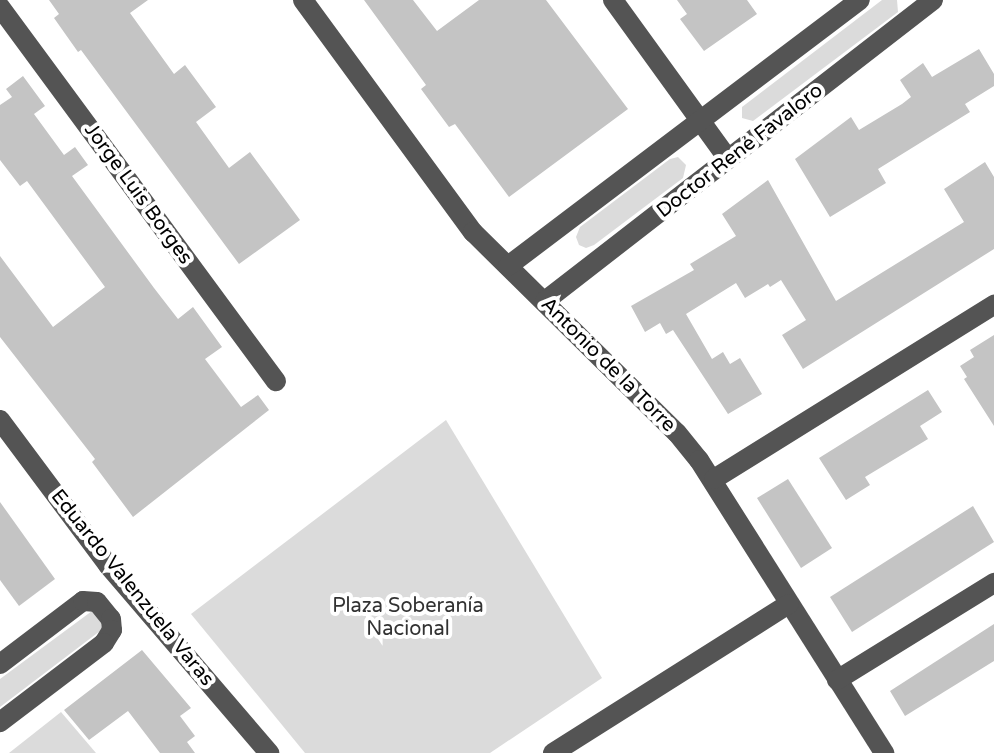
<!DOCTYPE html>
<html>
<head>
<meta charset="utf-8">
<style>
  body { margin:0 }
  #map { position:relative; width:994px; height:753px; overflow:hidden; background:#fff; font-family:"Varela Round",sans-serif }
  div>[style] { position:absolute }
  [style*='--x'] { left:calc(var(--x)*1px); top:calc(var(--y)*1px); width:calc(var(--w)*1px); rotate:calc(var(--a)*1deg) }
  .green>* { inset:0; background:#dbdbdb }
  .building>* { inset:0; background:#c4c4c4 }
  .minor>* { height:20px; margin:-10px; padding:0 10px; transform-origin:10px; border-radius:10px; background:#545454 }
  span { translate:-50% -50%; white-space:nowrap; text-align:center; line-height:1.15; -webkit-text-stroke:8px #fff; paint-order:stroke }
  .street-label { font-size:20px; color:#000 }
  .park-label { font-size:20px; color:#323232 }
</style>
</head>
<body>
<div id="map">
  <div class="green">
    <div style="clip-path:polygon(882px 0,897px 0,898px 12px,753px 121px,742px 118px,742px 107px)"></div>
    <div style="clip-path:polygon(678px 157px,686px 165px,683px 178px,594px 245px,586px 248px,579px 245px,576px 237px,580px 227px,670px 159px)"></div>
    <div style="clip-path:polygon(446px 420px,602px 678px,490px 753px,305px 753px,191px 614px)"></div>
    <div style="clip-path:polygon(92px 611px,100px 615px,103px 627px,100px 631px,0 707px,0 679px)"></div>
    <div style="clip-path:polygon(61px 712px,96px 753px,9px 753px)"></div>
  </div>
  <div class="building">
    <div style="clip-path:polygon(49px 0,148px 0,130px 13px,174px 74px,185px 65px,216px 107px,196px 122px,229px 168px,250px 152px,300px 220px,239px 264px,81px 50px,78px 52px,54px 18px,59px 14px)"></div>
    <div style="clip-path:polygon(364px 0,413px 0,437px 31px,479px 0,546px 0,628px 109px,509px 197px,455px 124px,449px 127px,421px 89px,426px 85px)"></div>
    <div style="clip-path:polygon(677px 0,747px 0,757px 14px,704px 51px,680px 19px,687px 14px)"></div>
    <div style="clip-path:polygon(979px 49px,994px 74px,994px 86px,965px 104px,970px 112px,878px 169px,886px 183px,830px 217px,795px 159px,851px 117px,859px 130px,902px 104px,911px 97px,900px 80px,923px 63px,932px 77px)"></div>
    <div style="clip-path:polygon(23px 76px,45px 106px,34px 114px,64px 155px,75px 147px,88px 165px,72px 176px,154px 288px,178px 319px,193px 307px,222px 347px,205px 359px,241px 407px,258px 395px,269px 410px,133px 517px,92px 462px,95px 459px,0 337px,0 256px,53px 327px,105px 287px,27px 181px,20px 186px,0 160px,0 105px,12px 97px,6px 89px)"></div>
    <div style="clip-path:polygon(985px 162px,994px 177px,994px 249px,803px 369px,782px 335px,806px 320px,781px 280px,770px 287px,768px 284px,745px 298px,736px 283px,686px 314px,712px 359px,723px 352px,730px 364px,740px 358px,762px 394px,728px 414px,673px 330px,666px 334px,660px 323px,645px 332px,631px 306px,694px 270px,690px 264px,736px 236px,722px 214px,768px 180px,836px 301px,964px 222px,944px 189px)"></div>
    <div style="clip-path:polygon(994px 335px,994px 426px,964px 379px,967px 377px,960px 366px,974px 357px,970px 350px)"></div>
    <div style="clip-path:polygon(928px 390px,942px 412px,920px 426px,928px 439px,865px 477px,870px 485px,846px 500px,819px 458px)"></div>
    <div style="clip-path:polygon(788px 479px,832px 548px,801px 568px,757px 498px)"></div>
    <div style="clip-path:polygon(0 502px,55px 579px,19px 606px,0 580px)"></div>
    <div style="clip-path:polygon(973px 506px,994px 542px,852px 632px,830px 597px)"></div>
    <div style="clip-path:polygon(994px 624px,994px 661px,905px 716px,890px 691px)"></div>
    <div style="clip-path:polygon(142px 650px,191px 708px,180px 716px,195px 736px,187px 742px,195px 753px,160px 753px,128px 711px,89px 740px,64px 710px)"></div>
  </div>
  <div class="minor">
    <div style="--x:303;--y:0;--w:288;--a:53.8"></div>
    <div style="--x:473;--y:232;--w:286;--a:44.6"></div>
    <div style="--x:677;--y:433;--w:35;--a:51"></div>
    <div style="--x:699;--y:460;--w:347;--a:57.7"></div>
    <div style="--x:613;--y:0;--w:196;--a:54.1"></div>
    <div style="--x:0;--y:7;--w:465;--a:53.6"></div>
    <div style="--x:508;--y:266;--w:441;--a:-37.1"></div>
    <div style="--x:545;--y:301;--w:491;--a:-37.8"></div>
    <div style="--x:0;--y:420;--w:181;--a:53.3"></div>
    <div style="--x:108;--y:565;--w:248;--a:49.4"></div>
    <div style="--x:714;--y:479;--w:330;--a:-31.9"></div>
    <div style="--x:0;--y:664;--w:104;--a:-37.2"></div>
    <div style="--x:83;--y:601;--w:14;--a:4"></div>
    <div style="--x:97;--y:602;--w:22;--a:51"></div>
    <div style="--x:111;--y:619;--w:11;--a:85"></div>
    <div style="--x:112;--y:630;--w:15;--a:122"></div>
    <div style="--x:104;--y:643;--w:131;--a:142.8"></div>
    <div style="--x:837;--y:680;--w:185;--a:-31.7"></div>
    <div style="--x:553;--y:753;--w:279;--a:-32.3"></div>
  </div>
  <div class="street-label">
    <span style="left:740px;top:151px;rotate:-38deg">Doctor René Favaloro</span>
    <span style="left:138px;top:194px;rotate:54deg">Jorge Luis Borges</span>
    <span style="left:608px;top:365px;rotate:45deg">Antonio de la Torre</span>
    <span style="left:132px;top:588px;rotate:51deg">Eduardo Valenzuela Varas</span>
  </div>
  <div class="park-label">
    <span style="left:408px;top:618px">Plaza Soberanía<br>Nacional</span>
  </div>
</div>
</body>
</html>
